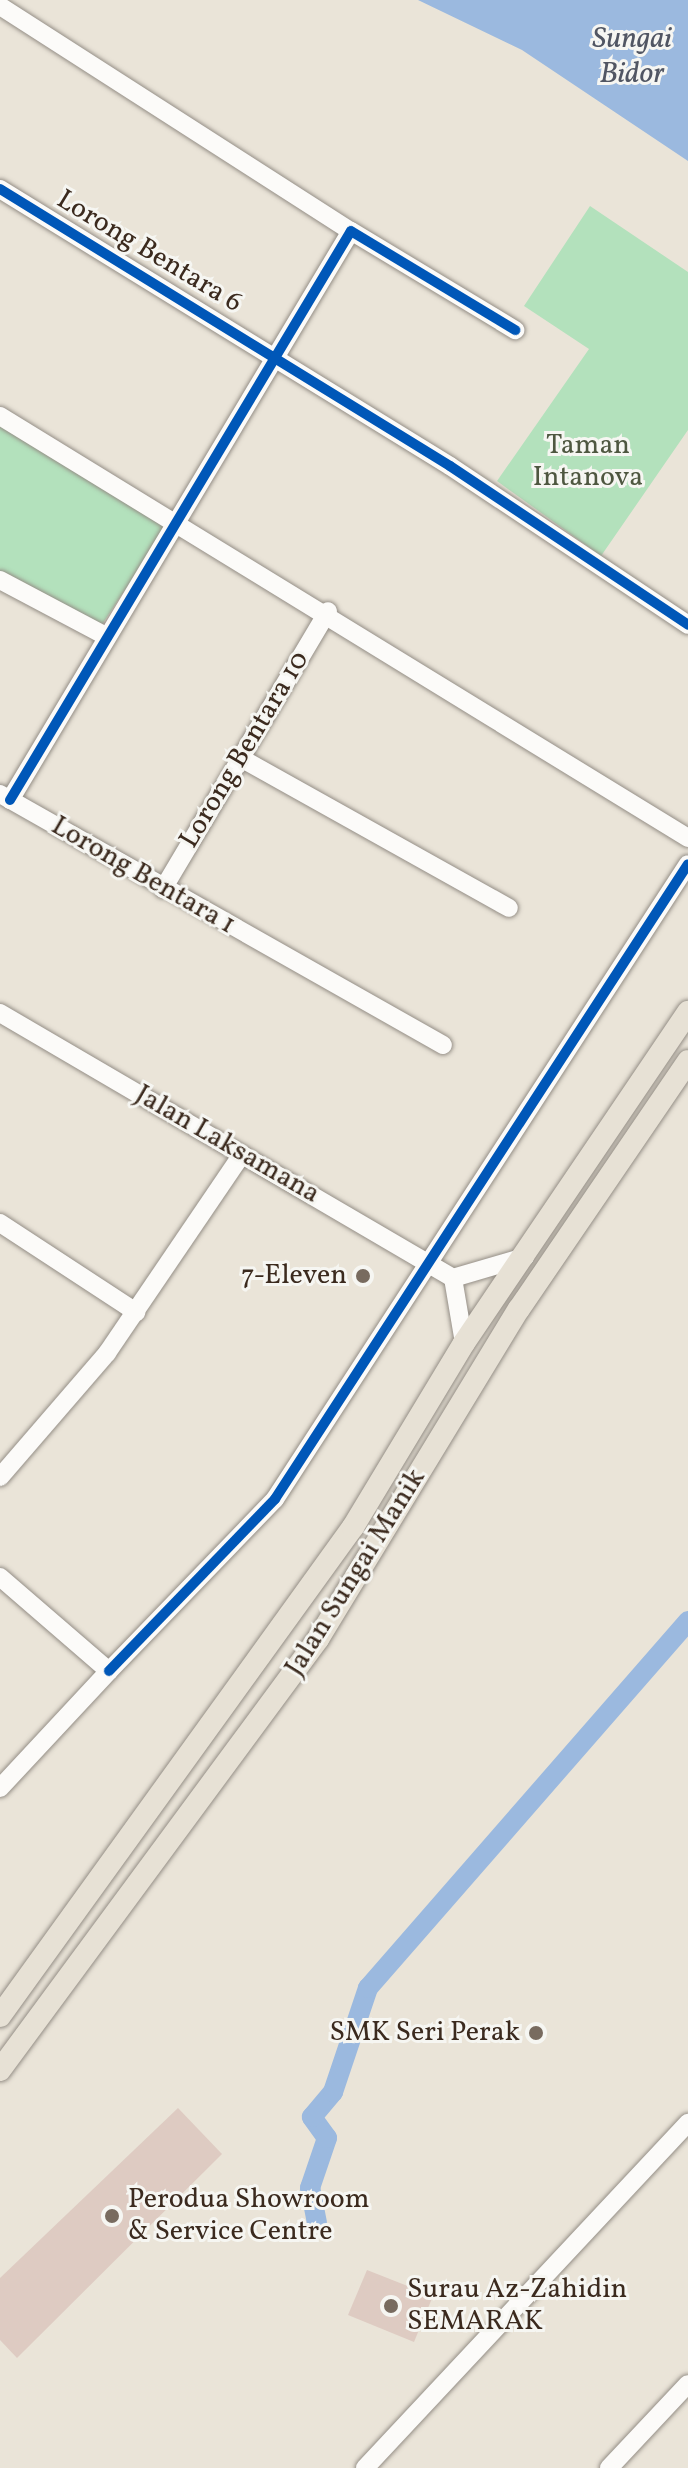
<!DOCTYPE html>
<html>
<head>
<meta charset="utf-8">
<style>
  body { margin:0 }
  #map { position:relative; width:688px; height:2468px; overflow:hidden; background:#eae4d8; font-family:Vollkorn,serif }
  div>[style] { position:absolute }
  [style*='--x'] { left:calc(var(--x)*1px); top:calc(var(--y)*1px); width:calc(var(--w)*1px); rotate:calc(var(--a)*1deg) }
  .green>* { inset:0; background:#b3e1bc }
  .water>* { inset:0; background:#9bb9df }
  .canal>* { height:20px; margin:-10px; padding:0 10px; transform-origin:10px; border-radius:10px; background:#9bb9df }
  .building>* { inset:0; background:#decbc2 }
  .roads { filter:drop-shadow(0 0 2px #948e86) drop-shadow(0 0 2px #948e86) }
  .minor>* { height:18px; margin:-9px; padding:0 9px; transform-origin:9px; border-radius:9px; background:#fcfbf9 }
  .major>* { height:22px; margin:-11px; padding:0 11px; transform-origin:11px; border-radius:11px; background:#e7e1d5 }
  .cycleway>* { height:10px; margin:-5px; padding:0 5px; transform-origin:5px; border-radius:5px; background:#0057b8 }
  .dots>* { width:22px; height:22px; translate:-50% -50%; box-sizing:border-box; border:4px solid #f6f6f2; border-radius:50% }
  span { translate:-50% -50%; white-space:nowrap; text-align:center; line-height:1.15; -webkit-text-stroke:6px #f6f6f2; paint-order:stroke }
  .street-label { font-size:28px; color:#3b2a1e }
  .park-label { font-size:28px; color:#4e5740 }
  .poi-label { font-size:28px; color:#3b2a1e }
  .right { translate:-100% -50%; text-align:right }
  .left { translate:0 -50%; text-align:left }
  .water-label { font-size:30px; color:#515663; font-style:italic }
</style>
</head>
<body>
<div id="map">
  <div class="green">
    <div style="clip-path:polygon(590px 206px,688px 272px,688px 430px,601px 556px,497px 481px,589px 349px,524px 306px)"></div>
    <div style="clip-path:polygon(0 423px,170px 522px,101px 626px,0 573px)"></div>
  </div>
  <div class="water">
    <div style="clip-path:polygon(418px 0,688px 0,688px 161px,522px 50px)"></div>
  </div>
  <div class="canal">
    <div style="--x:317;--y:2223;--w:36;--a:-101"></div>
    <div style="--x:310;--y:2188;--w:53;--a:-71.2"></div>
    <div style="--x:327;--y:2138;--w:26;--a:-126"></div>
    <div style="--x:312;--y:2117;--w:33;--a:-50"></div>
    <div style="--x:333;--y:2092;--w:110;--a:-71.4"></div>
    <div style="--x:368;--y:1988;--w:487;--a:-48.9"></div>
  </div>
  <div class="building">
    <div style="clip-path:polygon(178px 2108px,222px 2154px,17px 2358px,0 2340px,0 2278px)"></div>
    <div style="clip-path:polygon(367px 2270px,433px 2296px,414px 2342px,348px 2315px)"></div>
  </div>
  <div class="roads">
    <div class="minor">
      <div style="--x:0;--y:6;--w:417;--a:32.7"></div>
      <div style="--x:0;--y:189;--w:528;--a:31.61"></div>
      <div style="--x:450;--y:466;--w:286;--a:33.7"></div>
      <div style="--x:0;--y:416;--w:807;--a:31.52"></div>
      <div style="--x:0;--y:580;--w:118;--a:27.9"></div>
      <div style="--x:239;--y:757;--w:309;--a:29.2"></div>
      <div style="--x:0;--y:794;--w:509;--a:29.54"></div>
      <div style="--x:10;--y:800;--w:663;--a:-59.07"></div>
      <div style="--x:351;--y:231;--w:192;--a:31.1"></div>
      <div style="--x:163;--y:889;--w:323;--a:-59.3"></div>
      <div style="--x:0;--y:1013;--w:525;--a:30.33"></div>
      <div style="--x:453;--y:1278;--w:66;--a:80.4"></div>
      <div style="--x:0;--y:1223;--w:163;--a:33.2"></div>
      <div style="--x:453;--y:1278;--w:75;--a:-16.3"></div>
      <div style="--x:0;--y:1477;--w:164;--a:-49.2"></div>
      <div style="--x:107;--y:1353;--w:240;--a:-55.8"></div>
      <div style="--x:0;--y:1577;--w:144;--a:40.8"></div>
      <div style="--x:109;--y:1671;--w:160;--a:133"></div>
      <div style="--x:109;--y:1671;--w:239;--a:-46"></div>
      <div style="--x:275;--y:1499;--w:757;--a:-56.96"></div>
      <div style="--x:365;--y:2468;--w:473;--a:-46.9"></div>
      <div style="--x:609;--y:2468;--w:115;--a:-46.8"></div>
    </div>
    <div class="major">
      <div style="--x:0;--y:2016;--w:603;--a:-54.18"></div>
      <div style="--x:353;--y:1527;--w:215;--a:-58.9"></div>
      <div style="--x:464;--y:1343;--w:400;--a:-55.9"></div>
      <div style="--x:0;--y:2070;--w:536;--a:-53.58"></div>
      <div style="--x:318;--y:1639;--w:386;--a:-58.7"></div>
      <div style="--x:519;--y:1309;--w:300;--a:-55.7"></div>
    </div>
  </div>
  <div class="cycleway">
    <div style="--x:0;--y:189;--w:528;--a:31.61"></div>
    <div style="--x:450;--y:466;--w:286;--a:33.7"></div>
    <div style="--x:10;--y:800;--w:663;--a:-59.07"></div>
    <div style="--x:351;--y:231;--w:192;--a:31.1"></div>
    <div style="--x:109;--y:1671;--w:239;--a:-46"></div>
    <div style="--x:275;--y:1499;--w:757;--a:-56.96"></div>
  </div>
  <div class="dots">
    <div style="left:363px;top:1276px;background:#786b5f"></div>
    <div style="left:536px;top:2033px;background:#786b5f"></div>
    <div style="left:112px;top:2216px;background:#786b5f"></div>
    <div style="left:391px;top:2306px;background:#786b5f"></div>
  </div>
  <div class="street-label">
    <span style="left:149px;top:252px;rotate:31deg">Lorong Bentara 6</span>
    <span style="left:245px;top:750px;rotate:-59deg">Lorong Bentara 10</span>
    <span style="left:143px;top:876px;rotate:30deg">Lorong Bentara 1</span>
    <span style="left:227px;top:1145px;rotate:30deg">Jalan Laksamana</span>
    <span style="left:356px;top:1573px;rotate:-58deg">Jalan Sungai Manik</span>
  </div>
  <div class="park-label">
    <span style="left:588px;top:462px">Taman<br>Intanova</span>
  </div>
  <div class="poi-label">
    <span class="right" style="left:347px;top:1276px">7-Eleven</span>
    <span class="right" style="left:520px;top:2033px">SMK Seri Perak</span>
    <span class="left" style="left:128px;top:2216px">Perodua Showroom<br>&amp; Service Centre</span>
    <span class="left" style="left:407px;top:2306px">Surau Az-Zahidin<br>SEMARAK</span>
  </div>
  <div class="water-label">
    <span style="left:632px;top:56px">Sungai<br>Bidor</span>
  </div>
</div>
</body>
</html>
